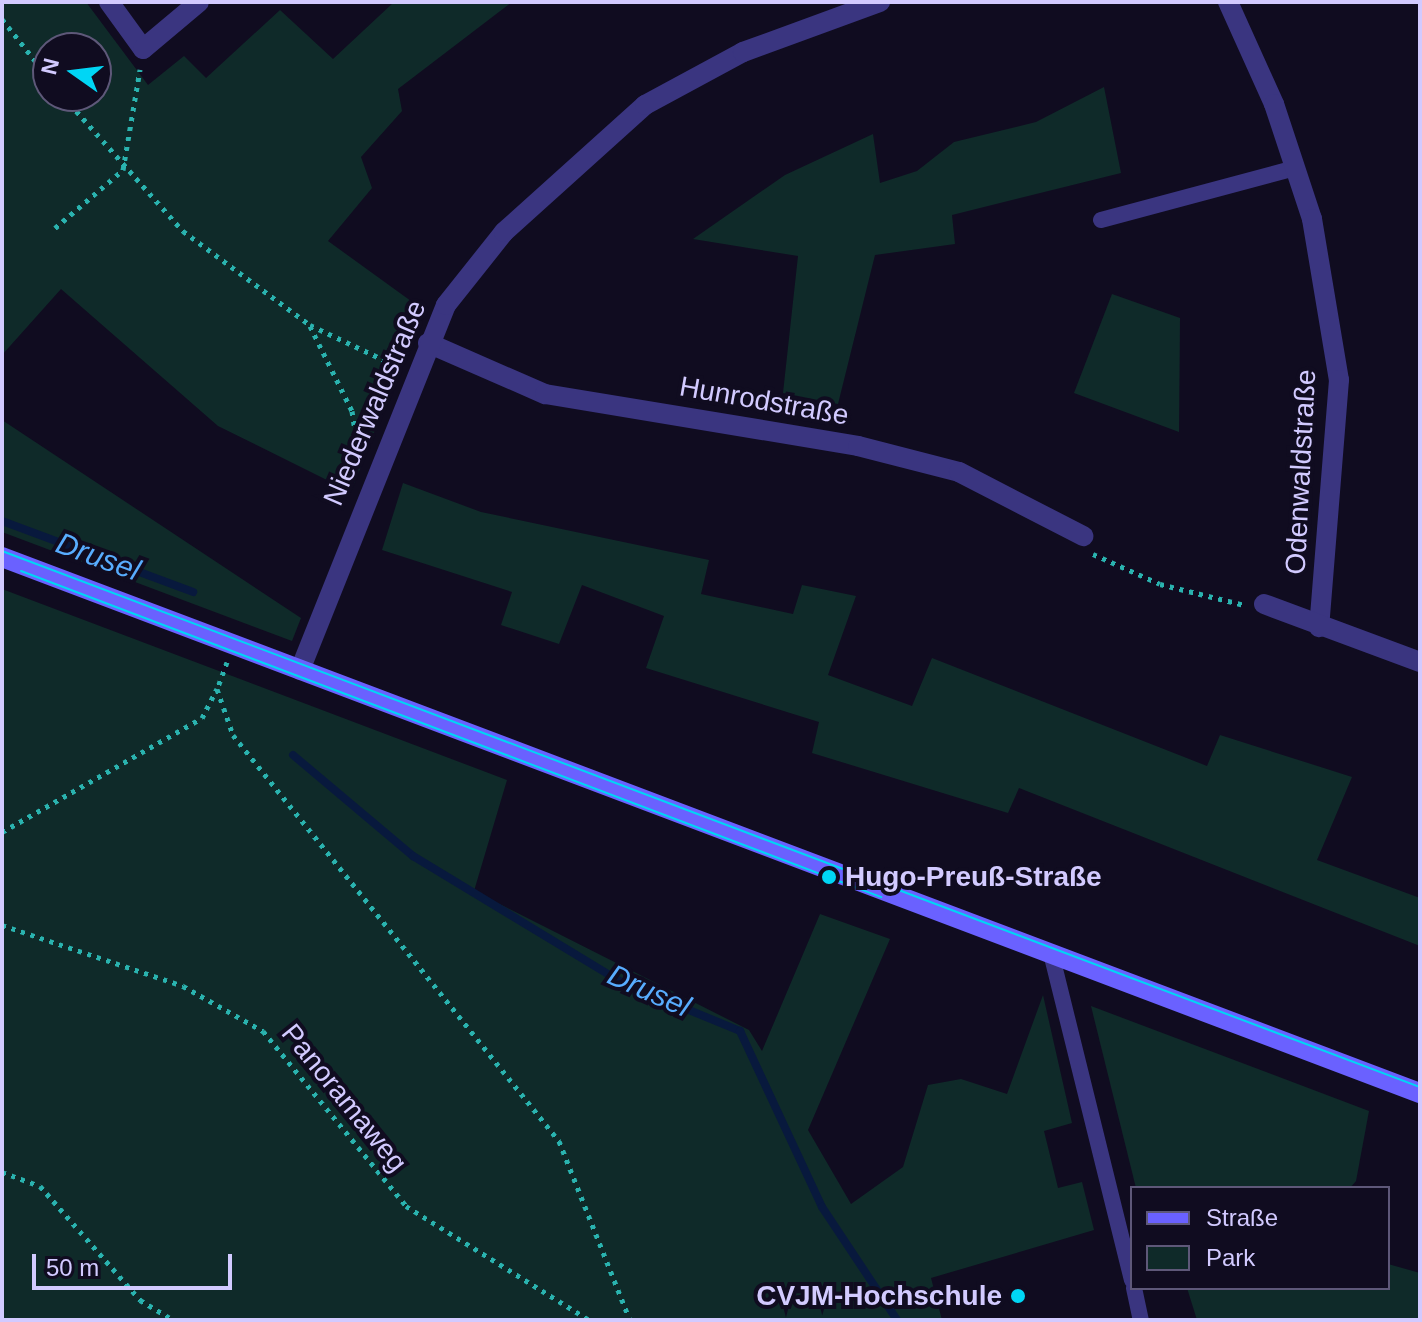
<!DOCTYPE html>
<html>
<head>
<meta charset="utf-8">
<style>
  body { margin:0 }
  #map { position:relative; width:1422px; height:1322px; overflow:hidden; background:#100c20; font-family:Helvetica,sans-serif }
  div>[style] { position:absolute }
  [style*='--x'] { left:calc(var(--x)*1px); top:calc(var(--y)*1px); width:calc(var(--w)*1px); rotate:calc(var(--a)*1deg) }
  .green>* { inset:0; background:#0f2a29 }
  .stream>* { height:8px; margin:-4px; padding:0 4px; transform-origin:4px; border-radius:4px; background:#08193d }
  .path>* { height:5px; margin-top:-2.5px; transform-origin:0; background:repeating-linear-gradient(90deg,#2ab3af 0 4px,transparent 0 10px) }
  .lane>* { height:16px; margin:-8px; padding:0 8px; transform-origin:8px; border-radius:8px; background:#3a3580 }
  .street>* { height:20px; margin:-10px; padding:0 10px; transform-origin:10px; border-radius:10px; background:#3a3580 }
  .secondary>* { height:20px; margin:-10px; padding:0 10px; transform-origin:10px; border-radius:10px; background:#6a61ff }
  .tram>* { height:2px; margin:-1px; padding:0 1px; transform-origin:1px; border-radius:1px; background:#00d6f5 }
  .dots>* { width:22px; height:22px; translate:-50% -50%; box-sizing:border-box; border:4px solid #100c20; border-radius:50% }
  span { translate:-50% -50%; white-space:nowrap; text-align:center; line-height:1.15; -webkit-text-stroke:8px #100c20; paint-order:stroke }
  .street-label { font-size:28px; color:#d2caff }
  .poi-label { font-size:28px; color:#d2caff; font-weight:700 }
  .left { translate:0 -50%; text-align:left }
  .right { translate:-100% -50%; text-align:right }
  .water-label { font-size:30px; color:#58adff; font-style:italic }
  .frame { position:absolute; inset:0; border:4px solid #d2caff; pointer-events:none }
  .legend { position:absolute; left:1130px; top:1186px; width:260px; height:104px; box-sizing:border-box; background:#100c20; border:2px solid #5e5879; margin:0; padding:10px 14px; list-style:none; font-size:24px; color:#d2caff }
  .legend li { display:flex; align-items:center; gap:16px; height:40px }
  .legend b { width:40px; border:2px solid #5e5879 }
  .north { position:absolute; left:32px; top:32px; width:80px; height:80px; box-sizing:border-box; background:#100c20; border:2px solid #5e5879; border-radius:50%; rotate:284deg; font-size:22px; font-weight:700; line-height:32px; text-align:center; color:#d2caff }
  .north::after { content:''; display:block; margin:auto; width:28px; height:36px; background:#00d6f5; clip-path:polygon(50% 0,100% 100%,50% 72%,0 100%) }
  .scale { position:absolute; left:32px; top:1254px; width:200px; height:36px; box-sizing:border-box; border:4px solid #d2caff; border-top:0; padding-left:10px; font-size:24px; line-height:28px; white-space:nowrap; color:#d2caff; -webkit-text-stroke:6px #100c20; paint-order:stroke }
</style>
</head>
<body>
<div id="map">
  <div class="green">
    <div style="clip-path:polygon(evenodd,2px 2px,86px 2px,148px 85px,184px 56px,206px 78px,280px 10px,333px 59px,394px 2px,512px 2px,398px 89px,402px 111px,361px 157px,372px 188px,328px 241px,422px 309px,351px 492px,218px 426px,61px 289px,2px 355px,2px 2px,48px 48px,96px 48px,96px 96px,48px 96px,48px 48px)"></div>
    <div style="clip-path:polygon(1104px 87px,1121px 173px,952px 215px,955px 244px,875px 255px,838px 404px,783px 393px,798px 256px,693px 239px,785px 175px,873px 134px,880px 183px,917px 171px,954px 142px,1036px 122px)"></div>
    <div style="clip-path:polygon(1112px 294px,1180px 318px,1179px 432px,1074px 393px)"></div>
    <div style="clip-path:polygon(2px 420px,301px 618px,292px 641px,2px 532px)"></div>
    <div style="clip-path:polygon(403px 483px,481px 512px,709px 560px,701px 594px,793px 614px,802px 585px,856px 596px,828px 675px,912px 706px,932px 658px,1207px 766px,1220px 735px,1352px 777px,1317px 860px,1420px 898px,1420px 946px,1019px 788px,1008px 813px,812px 753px,819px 722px,646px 668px,664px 616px,582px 585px,559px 644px,501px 625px,512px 592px,382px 550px)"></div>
    <div style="clip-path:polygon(2px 589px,507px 780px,474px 891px,749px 1030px,762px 1051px,820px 914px,890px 939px,808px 1130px,851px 1204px,903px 1167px,928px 1085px,961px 1079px,1007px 1094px,1043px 995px,1072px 1123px,1044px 1131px,1058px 1188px,1082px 1182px,1094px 1230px,931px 1278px,942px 1320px,2px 1320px)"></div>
    <div style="clip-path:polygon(1091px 1006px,1369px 1111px,1356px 1181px,1350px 1188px,1136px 1188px)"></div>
    <div style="clip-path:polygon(1388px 1264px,1420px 1273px,1420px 1320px,1197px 1320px,1187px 1288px,1388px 1288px)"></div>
  </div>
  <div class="stream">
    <div style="--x:2;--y:521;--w:204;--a:20.4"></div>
    <div style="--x:293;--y:755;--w:157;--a:40.1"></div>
    <div style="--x:413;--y:856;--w:243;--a:31.2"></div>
    <div style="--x:621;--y:982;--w:129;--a:22.4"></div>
    <div style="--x:740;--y:1031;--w:194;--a:65"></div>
    <div style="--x:822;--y:1207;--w:136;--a:56.4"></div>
  </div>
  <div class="path">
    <div style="--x:2;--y:19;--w:74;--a:51.6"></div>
    <div style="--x:63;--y:96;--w:181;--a:48.4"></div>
    <div style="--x:183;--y:231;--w:158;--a:36.5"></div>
    <div style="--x:310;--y:325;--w:98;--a:25.3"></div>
    <div style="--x:55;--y:228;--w:89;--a:-40.5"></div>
    <div style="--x:123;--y:170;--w:102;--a:-80.4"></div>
    <div style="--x:310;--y:326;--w:95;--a:63.7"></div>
    <div style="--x:352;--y:411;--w:47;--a:81.3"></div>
    <div style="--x:1093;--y:554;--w:73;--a:24.1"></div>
    <div style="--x:1160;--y:584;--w:87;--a:14"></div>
    <div style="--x:227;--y:662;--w:29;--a:110"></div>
    <div style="--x:217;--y:689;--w:49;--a:70.8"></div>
    <div style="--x:233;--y:735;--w:521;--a:51.24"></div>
    <div style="--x:559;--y:1141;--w:193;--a:68.4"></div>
    <div style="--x:2;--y:832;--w:230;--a:-29.7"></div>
    <div style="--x:202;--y:718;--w:33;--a:-63"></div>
    <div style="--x:2;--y:925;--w:191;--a:18.6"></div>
    <div style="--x:183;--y:986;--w:92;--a:29.4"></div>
    <div style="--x:263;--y:1031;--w:226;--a:50.7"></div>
    <div style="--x:406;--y:1206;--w:216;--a:31.9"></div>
    <div style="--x:2;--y:1172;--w:40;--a:20.2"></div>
    <div style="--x:40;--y:1186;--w:152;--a:48.7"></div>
    <div style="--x:140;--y:1300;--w:39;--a:31"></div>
  </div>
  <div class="lane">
    <div style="--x:1101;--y:220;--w:201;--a:-15"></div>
    <div style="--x:1051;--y:953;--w:337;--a:76.1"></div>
    <div style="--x:1134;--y:1288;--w:33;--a:78"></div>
  </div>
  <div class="street">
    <div style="--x:109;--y:2;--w:58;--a:54.1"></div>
    <div style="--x:143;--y:49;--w:73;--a:-40"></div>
    <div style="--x:1228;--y:2;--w:112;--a:65.7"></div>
    <div style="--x:1274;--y:104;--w:121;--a:71.7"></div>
    <div style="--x:1312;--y:219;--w:163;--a:80.5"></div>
    <div style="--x:1339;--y:380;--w:248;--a:94.6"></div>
    <div style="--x:428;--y:343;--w:128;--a:23.6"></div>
    <div style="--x:545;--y:394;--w:317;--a:9.4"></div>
    <div style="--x:858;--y:446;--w:104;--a:14.4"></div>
    <div style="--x:959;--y:472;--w:140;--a:27.3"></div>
    <div style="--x:1264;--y:604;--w:166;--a:20.4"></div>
    <div style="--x:300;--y:670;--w:393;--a:-68.2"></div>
    <div style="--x:446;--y:305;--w:93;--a:-51.5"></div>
    <div style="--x:504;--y:232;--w:190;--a:-42"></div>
    <div style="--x:645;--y:105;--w:111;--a:-28.4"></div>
    <div style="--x:743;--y:52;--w:146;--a:-20.1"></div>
  </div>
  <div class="secondary">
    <div style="--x:2;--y:557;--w:1516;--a:20.71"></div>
  </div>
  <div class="tram">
    <div style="--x:2;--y:551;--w:1516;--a:20.71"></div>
    <div style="--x:21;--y:571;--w:920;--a:20.76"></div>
  </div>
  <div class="dots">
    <div style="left:829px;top:877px;background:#00d6f5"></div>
    <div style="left:1018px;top:1296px;background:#00d6f5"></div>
  </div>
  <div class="street-label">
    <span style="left:764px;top:401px;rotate:10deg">Hunrodstraße</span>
    <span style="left:375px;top:403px;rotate:-67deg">Niederwaldstraße</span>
    <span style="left:1301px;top:472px;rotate:-87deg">Odenwaldstraße</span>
    <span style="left:344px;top:1098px;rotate:51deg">Panoramaweg</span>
  </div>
  <div class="poi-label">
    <span class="left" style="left:845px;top:877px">Hugo-Preuß-Straße</span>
    <span class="right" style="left:1002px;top:1296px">CVJM-Hochschule</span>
  </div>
  <div class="water-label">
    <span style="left:98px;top:557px;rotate:20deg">Drusel</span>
    <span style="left:649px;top:991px;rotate:24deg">Drusel</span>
  </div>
  <div class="frame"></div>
  <ul class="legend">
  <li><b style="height:10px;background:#6a61ff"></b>Straße</li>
  <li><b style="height:22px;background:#0f2a29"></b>Park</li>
  </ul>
  <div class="north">N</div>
  <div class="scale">50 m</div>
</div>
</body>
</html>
